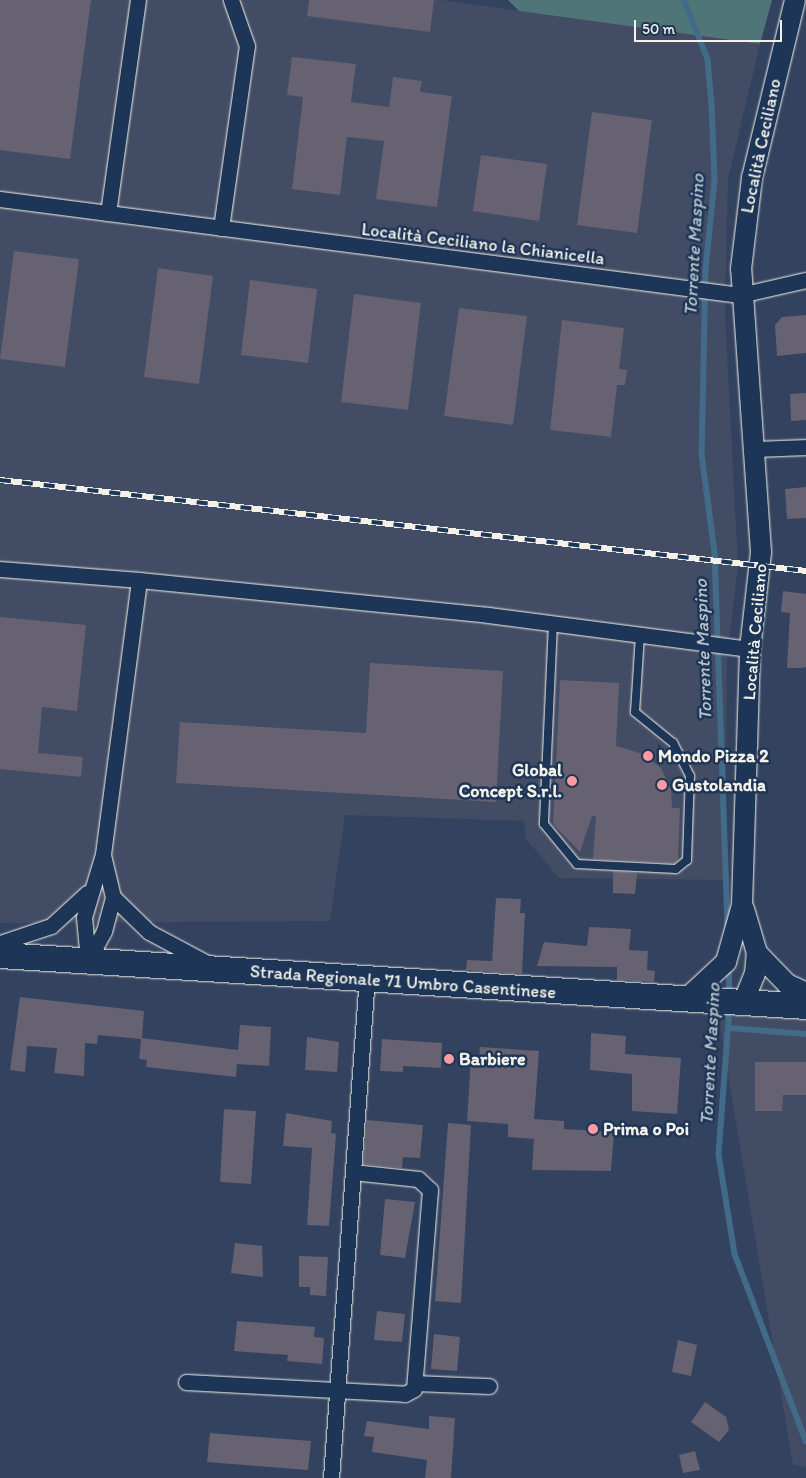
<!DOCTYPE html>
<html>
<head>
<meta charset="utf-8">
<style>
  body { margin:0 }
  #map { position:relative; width:806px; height:1478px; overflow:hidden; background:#33425f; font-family:Itim,sans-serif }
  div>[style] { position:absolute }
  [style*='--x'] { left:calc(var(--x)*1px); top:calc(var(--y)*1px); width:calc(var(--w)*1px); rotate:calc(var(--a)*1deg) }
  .built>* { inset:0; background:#424c64 }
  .green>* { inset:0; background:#4f7578 }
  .stream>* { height:5.5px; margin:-2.75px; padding:0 2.75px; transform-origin:2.75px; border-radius:2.75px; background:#426b8a }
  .building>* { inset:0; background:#666271 }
  .roads { filter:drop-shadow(0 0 1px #f4f1e8) drop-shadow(0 0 1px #f4f1e8) }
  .service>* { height:8px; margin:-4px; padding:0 4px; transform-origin:4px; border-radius:4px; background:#1d3557 }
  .minor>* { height:15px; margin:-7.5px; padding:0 7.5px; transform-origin:7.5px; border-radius:7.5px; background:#1d3557 }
  .tertiary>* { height:20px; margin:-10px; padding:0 10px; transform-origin:10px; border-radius:10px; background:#1d3557 }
  .primary>* { height:25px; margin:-12.5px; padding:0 12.5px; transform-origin:12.5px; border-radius:12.5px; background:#1d3557 }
  .rail>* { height:5.5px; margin-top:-2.75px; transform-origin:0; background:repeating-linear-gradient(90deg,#1d3557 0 11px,#f4f1e8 0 22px); box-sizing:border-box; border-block:1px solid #f4f1e8 }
  .dots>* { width:14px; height:14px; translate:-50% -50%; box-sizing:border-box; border:2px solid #1d3557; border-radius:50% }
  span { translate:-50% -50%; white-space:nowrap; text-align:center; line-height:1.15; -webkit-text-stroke:5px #1d3557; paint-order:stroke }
  .street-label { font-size:18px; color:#f4f1e8 }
  .poi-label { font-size:18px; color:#f4f1e8; font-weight:700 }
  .left { translate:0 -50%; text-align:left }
  .right { translate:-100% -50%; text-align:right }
  .water-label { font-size:19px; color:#b6c2c7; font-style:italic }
  .scale { position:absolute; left:634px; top:20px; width:148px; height:22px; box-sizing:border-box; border:2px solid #f4f1e8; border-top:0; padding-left:6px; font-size:15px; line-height:18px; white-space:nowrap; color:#f4f1e8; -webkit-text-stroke:4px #1d3557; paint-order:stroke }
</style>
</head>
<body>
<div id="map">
  <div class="built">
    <div style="clip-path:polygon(0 0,441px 0,760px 44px,728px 179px,725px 312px,738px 565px,727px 658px,725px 880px,559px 878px,526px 839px,524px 821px,345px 815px,330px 921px,0 923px)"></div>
    <div style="clip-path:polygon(718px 1014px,806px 1019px,806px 1467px,793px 1465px)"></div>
  </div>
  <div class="green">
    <div style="clip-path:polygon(508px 0,772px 0,760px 44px,519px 11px)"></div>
  </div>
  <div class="stream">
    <div style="--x:684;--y:0;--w:64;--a:67.9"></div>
    <div style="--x:708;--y:59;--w:46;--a:85"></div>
    <div style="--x:712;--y:105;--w:76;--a:87.7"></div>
    <div style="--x:715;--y:181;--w:88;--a:95.8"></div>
    <div style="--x:706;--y:269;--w:185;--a:91.2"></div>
    <div style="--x:702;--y:454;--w:100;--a:82.5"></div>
    <div style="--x:715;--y:553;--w:373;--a:88"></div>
    <div style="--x:729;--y:966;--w:30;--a:88"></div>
    <div style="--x:730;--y:1008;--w:147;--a:94.3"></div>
    <div style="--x:719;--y:1155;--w:100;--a:80.8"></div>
    <div style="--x:735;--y:1254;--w:200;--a:69.2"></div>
    <div style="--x:729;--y:1028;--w:77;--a:4.5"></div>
  </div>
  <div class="building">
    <div style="clip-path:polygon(0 0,91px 0,70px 159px,0 150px)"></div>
    <div style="clip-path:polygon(309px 0,434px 0,430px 32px,307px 16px)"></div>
    <div style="clip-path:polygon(292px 57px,356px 64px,351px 102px,389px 107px,393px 77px,422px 81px,420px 92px,452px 96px,437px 207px,376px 199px,384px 141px,347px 137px,340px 195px,292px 189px,303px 97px,287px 95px)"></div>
    <div style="clip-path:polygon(592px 112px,652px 120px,637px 233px,577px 225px)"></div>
    <div style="clip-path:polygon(481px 155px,547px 164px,539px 221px,473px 211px)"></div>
    <div style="clip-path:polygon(14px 251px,79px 259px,65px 367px,0 359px)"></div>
    <div style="clip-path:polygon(158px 268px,213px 276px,199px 384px,144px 377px)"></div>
    <div style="clip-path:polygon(250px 280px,317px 289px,308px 363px,241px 355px)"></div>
    <div style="clip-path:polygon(354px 294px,421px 303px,408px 410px,341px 402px)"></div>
    <div style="clip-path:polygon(459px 308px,527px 316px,513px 425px,444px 416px)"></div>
    <div style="clip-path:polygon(806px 315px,806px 353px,777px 356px,775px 325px,782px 317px)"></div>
    <div style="clip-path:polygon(562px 320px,624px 328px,619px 369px,627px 370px,625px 385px,617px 385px,611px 437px,550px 430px)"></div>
    <div style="clip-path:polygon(806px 393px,806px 420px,791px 421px,790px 394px)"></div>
    <div style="clip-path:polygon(806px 487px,806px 518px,787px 519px,785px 489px)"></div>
    <div style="clip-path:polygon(783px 591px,806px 594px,806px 667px,802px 668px,787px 668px,790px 613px,781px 612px)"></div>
    <div style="clip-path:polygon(0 617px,86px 625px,77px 711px,42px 707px,38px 753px,83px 757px,81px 777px,0 769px)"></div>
    <div style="clip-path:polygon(370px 663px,503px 671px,496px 802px,176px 783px,180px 722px,366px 733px)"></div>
    <div style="clip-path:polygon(560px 680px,619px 683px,616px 746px,643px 754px,661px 768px,671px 789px,672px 808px,680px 808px,678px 860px,674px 863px,593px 859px,596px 816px,592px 816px,580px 852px,553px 824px)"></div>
    <div style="clip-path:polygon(613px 871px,637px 873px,635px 894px,613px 893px)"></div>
    <div style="clip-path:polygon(496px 898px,521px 899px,520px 913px,525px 913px,522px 974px,466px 970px,467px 960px,492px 961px)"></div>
    <div style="clip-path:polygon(589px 927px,631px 929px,629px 950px,648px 951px,647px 970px,655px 971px,654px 982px,617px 980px,617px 967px,537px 966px,544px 942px,587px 946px)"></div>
    <div style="clip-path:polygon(20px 997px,144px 1011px,142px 1038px,238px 1050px,240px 1025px,271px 1027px,269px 1066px,237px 1064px,236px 1077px,146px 1067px,147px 1060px,139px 1059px,141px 1039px,98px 1035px,97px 1044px,85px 1043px,84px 1076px,54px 1073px,57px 1048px,27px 1046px,25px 1072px,10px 1070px)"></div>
    <div style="clip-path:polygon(591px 1033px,626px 1036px,625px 1054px,681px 1058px,677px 1114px,632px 1111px,632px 1074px,590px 1070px)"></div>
    <div style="clip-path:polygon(307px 1037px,339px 1042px,337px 1072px,305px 1070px)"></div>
    <div style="clip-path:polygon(382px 1039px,442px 1043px,441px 1068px,403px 1066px,403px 1072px,380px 1071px)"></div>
    <div style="clip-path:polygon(480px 1047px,539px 1051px,534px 1119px,564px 1121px,564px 1129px,614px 1132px,611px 1171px,532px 1170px,534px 1139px,508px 1137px,508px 1124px,467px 1121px,471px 1057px,479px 1058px)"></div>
    <div style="clip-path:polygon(755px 1062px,806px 1062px,806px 1095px,783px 1095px,782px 1111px,755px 1111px)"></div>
    <div style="clip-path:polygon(224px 1109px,256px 1111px,251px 1184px,220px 1182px)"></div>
    <div style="clip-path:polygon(286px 1113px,332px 1121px,331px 1133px,336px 1134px,329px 1226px,307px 1225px,312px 1148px,283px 1146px)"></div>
    <div style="clip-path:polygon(367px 1120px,423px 1125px,420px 1158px,403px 1157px,402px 1168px,363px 1164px)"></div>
    <div style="clip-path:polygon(448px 1123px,471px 1125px,461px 1303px,435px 1301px)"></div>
    <div style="clip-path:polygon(385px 1199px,415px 1202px,405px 1258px,380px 1255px)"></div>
    <div style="clip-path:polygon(235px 1243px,262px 1246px,263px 1277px,231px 1273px)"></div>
    <div style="clip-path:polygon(299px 1256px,328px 1257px,326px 1296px,310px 1295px,310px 1287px,299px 1287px)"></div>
    <div style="clip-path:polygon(377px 1311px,405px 1314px,402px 1342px,374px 1340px)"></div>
    <div style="clip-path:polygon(237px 1321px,315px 1327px,314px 1337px,324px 1338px,322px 1364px,287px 1361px,288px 1355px,234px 1351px)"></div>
    <div style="clip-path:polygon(434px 1334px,460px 1337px,457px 1371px,431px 1369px)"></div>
    <div style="clip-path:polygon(678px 1340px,697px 1345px,691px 1376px,672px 1372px)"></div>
    <div style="clip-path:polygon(705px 1402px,726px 1417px,729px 1430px,719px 1442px,691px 1422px)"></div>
    <div style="clip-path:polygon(429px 1416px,455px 1418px,451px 1478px,425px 1478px,427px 1460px,372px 1452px,374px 1437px,364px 1436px,367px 1421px,429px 1429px)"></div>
    <div style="clip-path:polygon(210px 1433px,311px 1441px,308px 1470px,207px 1462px)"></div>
    <div style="clip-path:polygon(695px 1451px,700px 1470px,683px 1473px,679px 1455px)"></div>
  </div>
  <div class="roads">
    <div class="service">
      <div style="--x:553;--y:623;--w:201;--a:92.6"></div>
      <div style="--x:544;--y:824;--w:52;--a:50.5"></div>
      <div style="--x:577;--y:864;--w:99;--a:2.9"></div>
      <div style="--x:676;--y:869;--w:14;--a:-39"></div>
      <div style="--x:687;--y:860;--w:84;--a:-88"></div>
      <div style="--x:690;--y:776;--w:37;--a:-117"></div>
      <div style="--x:673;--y:743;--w:49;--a:-140.8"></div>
      <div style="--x:635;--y:712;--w:77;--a:-86.3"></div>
    </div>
    <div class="minor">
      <div style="--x:0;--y:199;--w:746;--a:7.39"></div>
      <div style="--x:740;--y:295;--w:68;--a:-12.8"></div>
      <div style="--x:108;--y:213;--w:215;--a:-82"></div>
      <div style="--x:221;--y:228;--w:184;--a:-81.9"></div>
      <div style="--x:247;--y:46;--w:49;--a:-109.2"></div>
      <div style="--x:756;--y:449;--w:50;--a:-2.3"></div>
      <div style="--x:0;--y:569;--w:139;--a:4.5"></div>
      <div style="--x:113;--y:897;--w:50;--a:44.2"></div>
      <div style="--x:149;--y:932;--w:66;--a:28.1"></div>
      <div style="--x:0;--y:943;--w:54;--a:-18.4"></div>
      <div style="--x:51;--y:926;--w:49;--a:-42.5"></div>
      <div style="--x:88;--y:960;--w:43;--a:-95.3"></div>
      <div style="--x:84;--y:917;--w:66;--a:-73.2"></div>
      <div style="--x:103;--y:854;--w:276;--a:-82.5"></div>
      <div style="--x:139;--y:580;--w:351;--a:5.7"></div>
      <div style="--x:488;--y:615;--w:264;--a:7.4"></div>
      <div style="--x:88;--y:960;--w:33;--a:-61"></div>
      <div style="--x:104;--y:931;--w:35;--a:-75"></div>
      <div style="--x:113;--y:897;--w:43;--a:-103.4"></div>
      <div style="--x:186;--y:1382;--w:219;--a:3.1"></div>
      <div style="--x:405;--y:1394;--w:10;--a:-29"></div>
      <div style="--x:414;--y:1389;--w:200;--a:-85.4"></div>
      <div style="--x:430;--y:1190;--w:16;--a:-137"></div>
      <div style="--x:418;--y:1179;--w:65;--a:-173.9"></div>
      <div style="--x:416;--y:1383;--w:73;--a:2.4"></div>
      <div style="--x:331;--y:1478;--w:499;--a:-85.9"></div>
    </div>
    <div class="tertiary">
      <div style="--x:744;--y:909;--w:46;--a:73.5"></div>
      <div style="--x:757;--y:953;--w:43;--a:45.9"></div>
      <div style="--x:787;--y:984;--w:21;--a:25"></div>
      <div style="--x:685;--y:1000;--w:56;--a:-42.8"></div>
      <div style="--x:726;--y:962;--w:59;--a:-74.3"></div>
      <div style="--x:742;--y:905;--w:256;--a:-88.2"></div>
      <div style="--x:750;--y:649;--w:98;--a:-83.5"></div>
      <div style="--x:761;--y:552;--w:284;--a:-94"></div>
      <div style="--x:741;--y:269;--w:92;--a:-83.1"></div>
      <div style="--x:752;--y:178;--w:183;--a:-76.4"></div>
      <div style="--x:743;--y:1003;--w:31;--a:-68"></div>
      <div style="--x:755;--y:974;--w:21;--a:-85"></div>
    </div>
    <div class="primary">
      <div style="--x:0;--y:955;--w:808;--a:3.62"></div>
    </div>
  </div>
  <div class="rail">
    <div style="--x:0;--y:480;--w:811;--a:6.44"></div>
  </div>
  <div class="dots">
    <div style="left:648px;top:756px;background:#ff9aa2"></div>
    <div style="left:572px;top:781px;background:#ff9aa2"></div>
    <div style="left:662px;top:785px;background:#ff9aa2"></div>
    <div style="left:449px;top:1059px;background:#ff9aa2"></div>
    <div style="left:593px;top:1129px;background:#ff9aa2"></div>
  </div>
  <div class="street-label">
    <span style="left:761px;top:146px;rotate:-78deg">Località Ceciliano</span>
    <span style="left:483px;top:244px;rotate:7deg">Località Ceciliano la Chianicella</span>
    <span style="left:755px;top:632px;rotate:-85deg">Località Ceciliano</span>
    <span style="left:403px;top:982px;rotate:4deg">Strada Regionale 71 Umbro Casentinese</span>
  </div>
  <div class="poi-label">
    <span class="left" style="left:658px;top:756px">Mondo Pizza 2</span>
    <span class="right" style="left:562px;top:781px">Global<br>Concept S.r.l.</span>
    <span class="left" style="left:672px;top:785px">Gustolandia</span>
    <span class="left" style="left:459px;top:1059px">Barbiere</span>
    <span class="left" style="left:603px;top:1129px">Prima o Poi</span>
  </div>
  <div class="water-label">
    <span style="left:694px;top:245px;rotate:-87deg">Torrente Maspino</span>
    <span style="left:703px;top:650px;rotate:-92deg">Torrente Maspino</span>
    <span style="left:710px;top:1054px;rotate:-87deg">Torrente Maspino</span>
  </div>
  <div class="scale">50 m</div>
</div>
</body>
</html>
